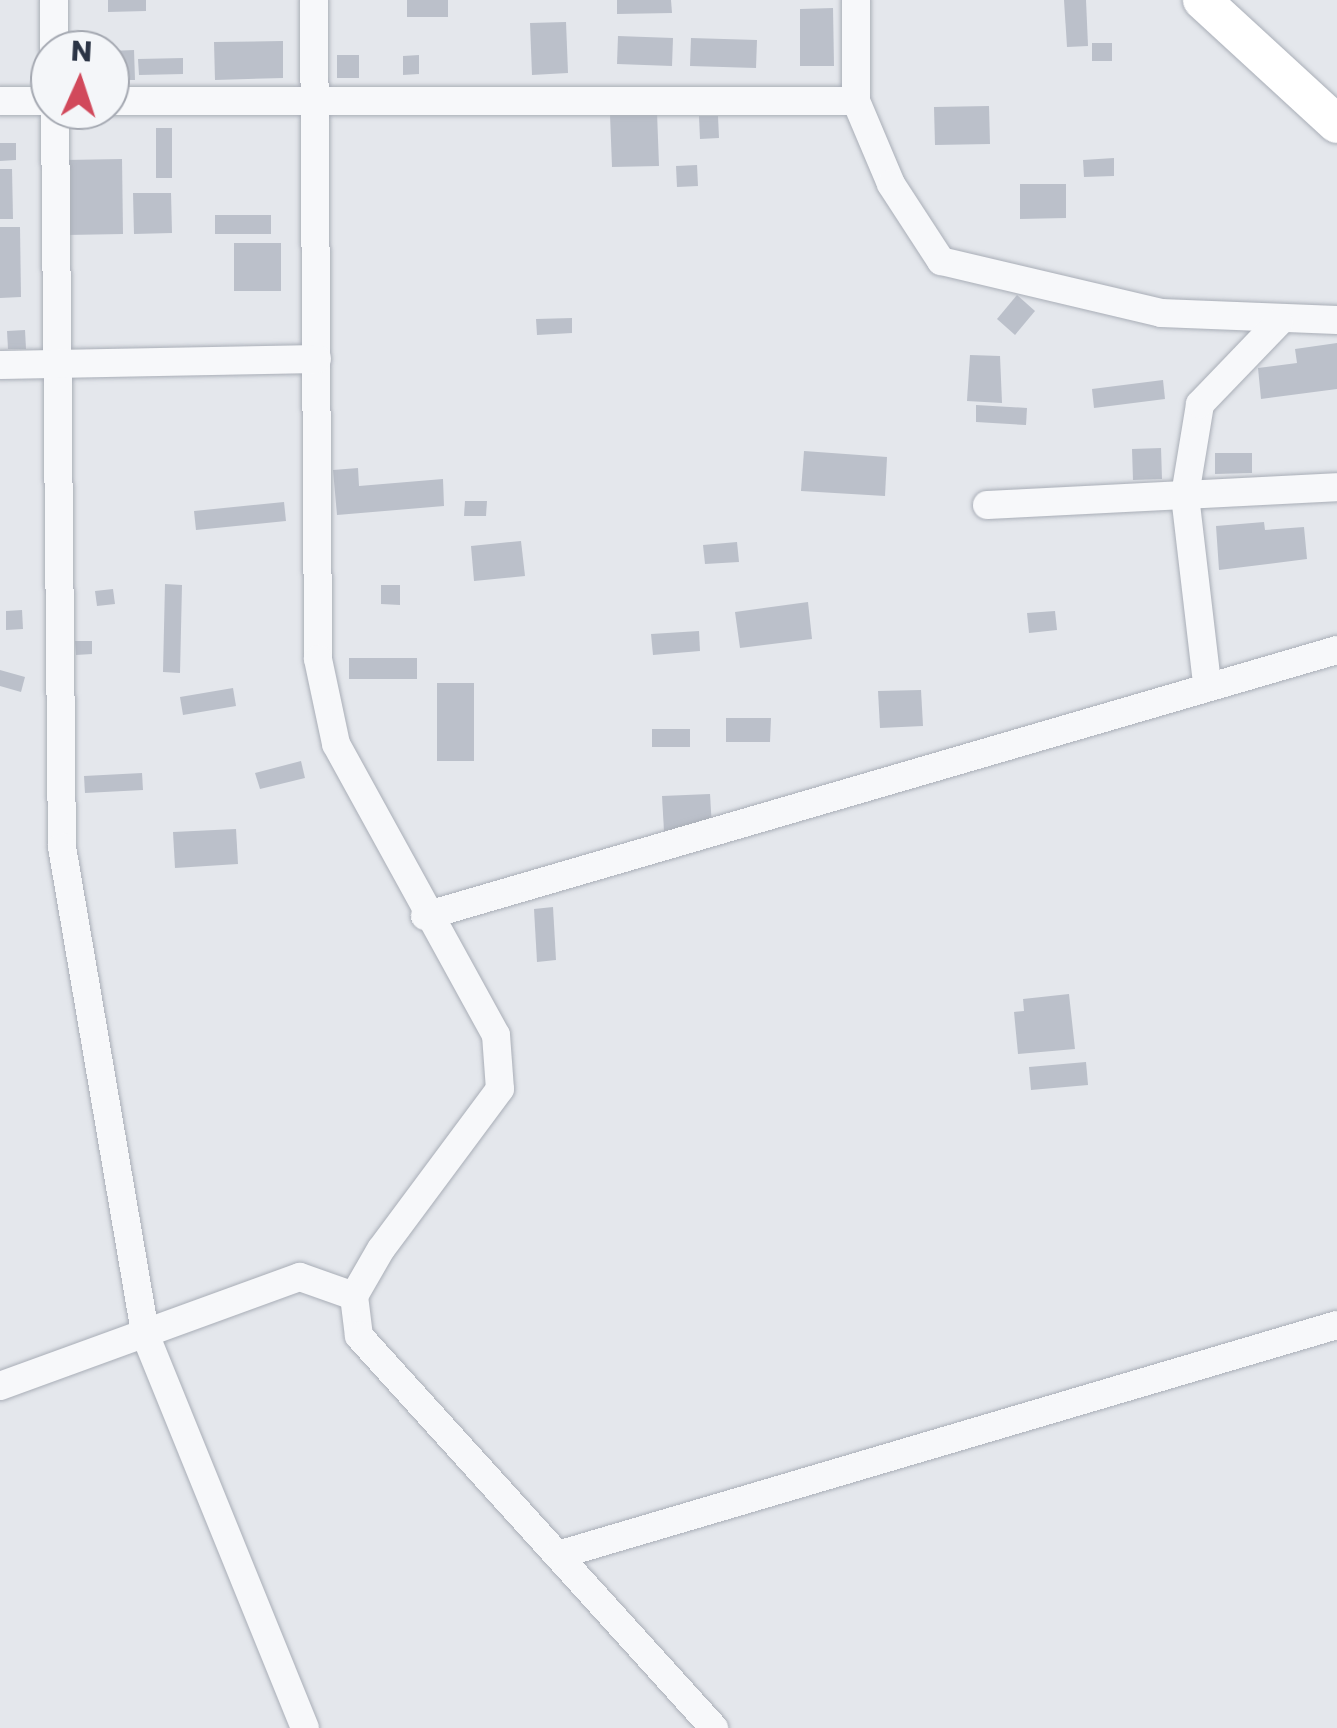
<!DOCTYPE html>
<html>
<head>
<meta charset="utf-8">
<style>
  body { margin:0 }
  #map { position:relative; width:1337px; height:1728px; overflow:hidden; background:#e4e7ec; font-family:Poppins,sans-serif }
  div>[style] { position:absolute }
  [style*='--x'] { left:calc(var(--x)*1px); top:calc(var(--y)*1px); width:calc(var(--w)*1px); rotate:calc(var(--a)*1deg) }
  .building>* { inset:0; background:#bbc0ca }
  .roads { filter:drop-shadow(0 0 2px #a9aeb7) drop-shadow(0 0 2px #a9aeb7) }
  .minor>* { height:28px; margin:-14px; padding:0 14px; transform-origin:14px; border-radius:14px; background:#f7f8fa }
  .secondary>* { height:38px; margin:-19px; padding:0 19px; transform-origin:19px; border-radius:19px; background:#fff }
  span { translate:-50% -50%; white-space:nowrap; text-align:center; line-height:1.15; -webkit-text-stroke:10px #f4f6f9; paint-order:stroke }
  .north { position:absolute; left:30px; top:30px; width:100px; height:100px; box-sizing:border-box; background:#f4f6f9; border:2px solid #a4a8b1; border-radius:50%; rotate:3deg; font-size:28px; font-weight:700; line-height:40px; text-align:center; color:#2b3445 }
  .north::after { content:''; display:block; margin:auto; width:35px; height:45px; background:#d1495b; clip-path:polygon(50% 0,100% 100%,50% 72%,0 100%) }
</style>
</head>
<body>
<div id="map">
  <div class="building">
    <div style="clip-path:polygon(108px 0,146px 0,146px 11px,108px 12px)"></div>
    <div style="clip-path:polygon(407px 0,448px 0,448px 17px,407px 17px)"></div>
    <div style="clip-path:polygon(617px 0,671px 0,672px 13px,617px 14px)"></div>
    <div style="clip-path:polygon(1064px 0,1086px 0,1088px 46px,1067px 47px)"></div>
    <div style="clip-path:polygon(833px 8px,834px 66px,800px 66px,800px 9px)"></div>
    <div style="clip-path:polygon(566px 22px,568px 73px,532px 75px,530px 23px)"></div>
    <div style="clip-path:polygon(618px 36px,673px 38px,672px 66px,617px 64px)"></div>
    <div style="clip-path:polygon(691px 38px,757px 40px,756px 68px,690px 66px)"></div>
    <div style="clip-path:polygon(283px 41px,283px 78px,215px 80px,214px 42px)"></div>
    <div style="clip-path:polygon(1092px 43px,1112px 43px,1112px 61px,1092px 61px)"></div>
    <div style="clip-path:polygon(134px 50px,135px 80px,110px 80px,110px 51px)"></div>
    <div style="clip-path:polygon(337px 55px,359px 55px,359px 78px,337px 78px)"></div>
    <div style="clip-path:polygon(419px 55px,419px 74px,403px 75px,403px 56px)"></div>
    <div style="clip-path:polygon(183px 58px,183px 74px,139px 75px,138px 59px)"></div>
    <div style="clip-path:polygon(989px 106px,990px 144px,935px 145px,934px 107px)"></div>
    <div style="clip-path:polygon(657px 112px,659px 166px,612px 167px,610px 114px)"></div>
    <div style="clip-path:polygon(699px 116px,718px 116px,719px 138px,700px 139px)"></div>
    <div style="clip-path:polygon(156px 128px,172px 128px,172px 178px,156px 178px)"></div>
    <div style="clip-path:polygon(0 143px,16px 143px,16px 160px,0 161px)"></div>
    <div style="clip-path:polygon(1114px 158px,1114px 176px,1084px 177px,1083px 160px)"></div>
    <div style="clip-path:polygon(122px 159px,123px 234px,67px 235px,65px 160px)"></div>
    <div style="clip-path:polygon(697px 165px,698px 186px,677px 187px,676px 166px)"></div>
    <div style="clip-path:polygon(0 169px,12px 169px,13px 219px,0 219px)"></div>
    <div style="clip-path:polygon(1020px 184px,1066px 184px,1066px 218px,1020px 219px)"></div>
    <div style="clip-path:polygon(133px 193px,171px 193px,172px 233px,134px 234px)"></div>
    <div style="clip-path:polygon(215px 215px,271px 215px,271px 234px,215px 234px)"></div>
    <div style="clip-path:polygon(0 227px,20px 227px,21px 297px,0 298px)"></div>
    <div style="clip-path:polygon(234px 243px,281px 243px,281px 291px,234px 291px)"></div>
    <div style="clip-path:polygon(1017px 295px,1035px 311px,1015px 335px,997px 319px)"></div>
    <div style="clip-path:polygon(572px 318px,572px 333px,537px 335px,536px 319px)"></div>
    <div style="clip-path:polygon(25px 330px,26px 349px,8px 349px,7px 331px)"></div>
    <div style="clip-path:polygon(1337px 343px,1337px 389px,1261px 399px,1258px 368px,1297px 363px,1295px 349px)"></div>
    <div style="clip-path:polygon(970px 355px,1000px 356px,1002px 403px,967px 401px)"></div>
    <div style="clip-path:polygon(1163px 380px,1165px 399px,1094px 408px,1092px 389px)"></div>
    <div style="clip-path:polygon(976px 405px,1027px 408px,1026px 425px,976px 422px)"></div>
    <div style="clip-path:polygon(1161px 448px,1162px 479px,1133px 480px,1132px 449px)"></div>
    <div style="clip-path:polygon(804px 451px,887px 457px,885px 496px,801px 491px)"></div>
    <div style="clip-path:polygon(1215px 453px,1252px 453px,1252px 473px,1215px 474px)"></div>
    <div style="clip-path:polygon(358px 468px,359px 486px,443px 479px,444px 506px,337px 515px,333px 470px)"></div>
    <div style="clip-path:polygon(465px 501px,487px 501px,486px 516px,464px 516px)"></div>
    <div style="clip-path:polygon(284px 502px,286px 521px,196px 530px,194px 511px)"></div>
    <div style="clip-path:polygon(1264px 522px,1265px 530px,1304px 527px,1307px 559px,1219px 570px,1216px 526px)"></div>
    <div style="clip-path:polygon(521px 541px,525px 576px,474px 581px,471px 546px)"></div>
    <div style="clip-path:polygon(737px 542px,739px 562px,705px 564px,703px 545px)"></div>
    <div style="clip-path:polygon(165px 584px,182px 585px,180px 673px,163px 672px)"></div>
    <div style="clip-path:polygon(381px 585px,400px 585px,400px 605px,381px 604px)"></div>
    <div style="clip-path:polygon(113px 589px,115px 604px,97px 606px,95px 591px)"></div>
    <div style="clip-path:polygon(808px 602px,812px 639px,740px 648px,735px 612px)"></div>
    <div style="clip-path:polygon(22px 610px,23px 629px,6px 630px,6px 611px)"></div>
    <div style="clip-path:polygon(1055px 611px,1057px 630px,1029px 633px,1027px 613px)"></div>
    <div style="clip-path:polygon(699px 631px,700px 651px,653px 655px,651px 634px)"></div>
    <div style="clip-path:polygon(75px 641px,92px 641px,92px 654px,76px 655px)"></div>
    <div style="clip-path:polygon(349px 658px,417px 658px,417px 679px,349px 679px)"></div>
    <div style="clip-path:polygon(0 670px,25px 677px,21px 692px,0 686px)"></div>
    <div style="clip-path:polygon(437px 683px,474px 683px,474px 761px,437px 761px)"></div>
    <div style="clip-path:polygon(233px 688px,236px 706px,183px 715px,180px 697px)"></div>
    <div style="clip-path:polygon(921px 690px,923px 726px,880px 728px,878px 691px)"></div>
    <div style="clip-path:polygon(726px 718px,771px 718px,770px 742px,726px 742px)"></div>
    <div style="clip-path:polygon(652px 729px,690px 729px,690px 747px,652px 747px)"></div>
    <div style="clip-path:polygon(301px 761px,305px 778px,260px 789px,255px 773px)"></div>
    <div style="clip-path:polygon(142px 773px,143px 790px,85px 793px,84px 776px)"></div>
    <div style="clip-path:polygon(710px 794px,712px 828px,664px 831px,662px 796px)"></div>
    <div style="clip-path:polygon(236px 829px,238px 864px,175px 868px,173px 832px)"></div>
    <div style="clip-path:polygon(553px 907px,556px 960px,537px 962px,534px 909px)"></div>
    <div style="clip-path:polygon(1069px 994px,1075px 1049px,1018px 1054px,1014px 1012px,1024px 1011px,1023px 999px)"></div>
    <div style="clip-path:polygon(1086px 1062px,1088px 1085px,1031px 1090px,1029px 1067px)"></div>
  </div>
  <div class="roads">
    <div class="minor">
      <div style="--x:54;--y:0;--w:50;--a:90"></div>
      <div style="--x:314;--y:0;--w:659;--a:89.65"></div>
      <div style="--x:318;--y:659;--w:87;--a:78"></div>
      <div style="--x:336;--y:744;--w:332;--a:61.2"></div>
      <div style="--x:496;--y:1035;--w:54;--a:85.8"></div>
      <div style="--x:500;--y:1089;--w:199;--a:126.6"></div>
      <div style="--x:381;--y:1249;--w:54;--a:119.9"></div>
      <div style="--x:354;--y:1296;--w:40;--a:82.9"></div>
      <div style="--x:359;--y:1336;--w:529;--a:47.84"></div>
      <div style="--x:856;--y:0;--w:101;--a:90"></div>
      <div style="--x:856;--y:101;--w:90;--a:67.1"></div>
      <div style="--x:891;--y:184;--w:92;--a:57"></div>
      <div style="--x:941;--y:261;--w:226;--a:13.3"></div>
      <div style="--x:1161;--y:313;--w:176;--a:2.3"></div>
      <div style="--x:0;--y:101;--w:50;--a:0"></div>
      <div style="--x:110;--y:101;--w:746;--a:0"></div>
      <div style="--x:55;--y:110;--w:737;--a:89.46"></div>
      <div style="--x:62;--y:847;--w:494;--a:80.3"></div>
      <div style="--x:145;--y:1334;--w:425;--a:67.9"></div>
      <div style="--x:0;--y:365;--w:317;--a:-1.1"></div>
      <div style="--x:987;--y:505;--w:350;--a:-2.9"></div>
      <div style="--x:1207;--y:683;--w:189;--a:-96.7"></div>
      <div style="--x:1185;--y:495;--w:92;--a:-80.6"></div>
      <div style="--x:1200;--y:404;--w:114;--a:-46.1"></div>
      <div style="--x:425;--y:916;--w:950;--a:-16.26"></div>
      <div style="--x:0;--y:1386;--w:319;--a:-20"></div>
      <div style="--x:300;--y:1277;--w:57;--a:19.4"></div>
      <div style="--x:558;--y:1555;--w:812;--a:-16.45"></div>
    </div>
    <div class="secondary">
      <div style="--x:1202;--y:0;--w:183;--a:42.6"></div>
    </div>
  </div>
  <div class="north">N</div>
</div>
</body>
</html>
